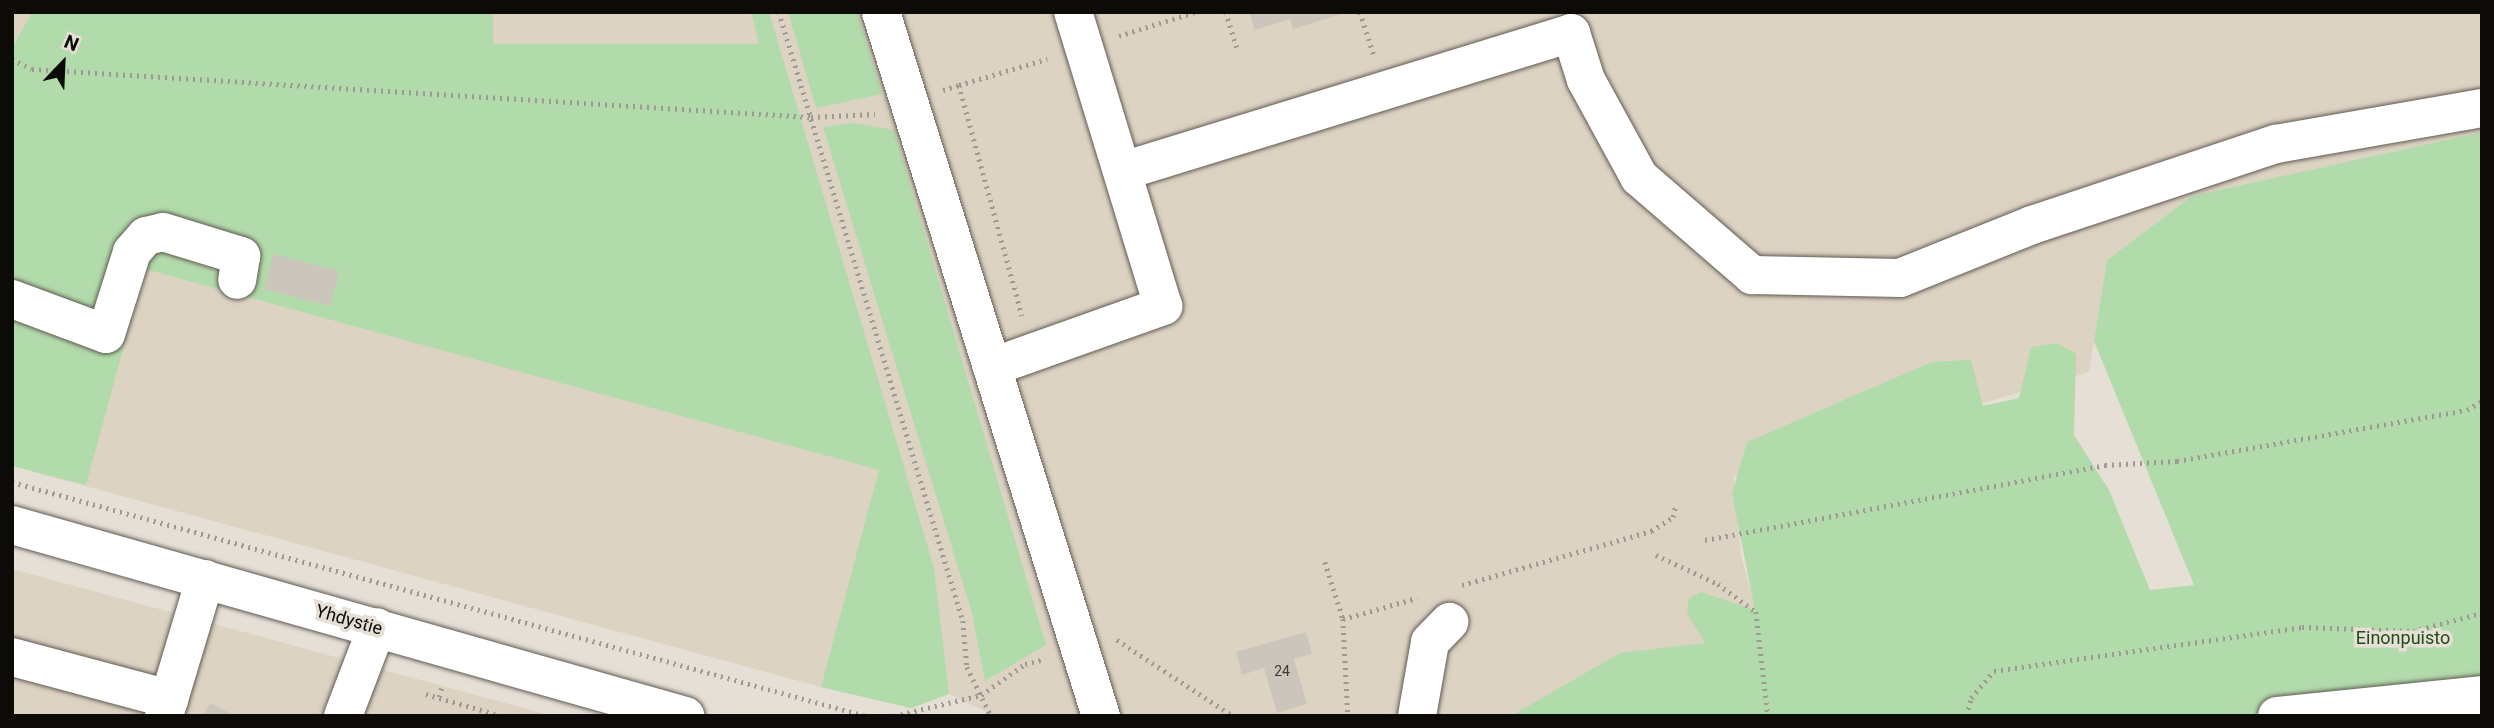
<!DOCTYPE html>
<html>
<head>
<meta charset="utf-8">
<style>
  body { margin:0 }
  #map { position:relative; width:2494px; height:728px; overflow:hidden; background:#e5dfd6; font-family:Roboto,sans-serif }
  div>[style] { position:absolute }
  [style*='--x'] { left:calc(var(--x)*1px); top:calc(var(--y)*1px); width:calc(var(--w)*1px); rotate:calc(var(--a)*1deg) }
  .built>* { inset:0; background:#ddd3c3 }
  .green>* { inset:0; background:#b2dbab }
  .building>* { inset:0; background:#cbc5bc }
  .path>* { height:4.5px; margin-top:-2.25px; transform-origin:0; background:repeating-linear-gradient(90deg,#9e9992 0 2px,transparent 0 7px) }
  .roads { filter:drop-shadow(0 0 2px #605b53) drop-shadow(0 0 2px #605b53) }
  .minor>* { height:38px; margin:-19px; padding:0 19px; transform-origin:19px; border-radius:19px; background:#fff }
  span { translate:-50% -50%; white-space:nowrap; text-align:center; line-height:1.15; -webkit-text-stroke:7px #e5dfd6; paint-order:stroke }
  .number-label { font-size:14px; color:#3c3a35 }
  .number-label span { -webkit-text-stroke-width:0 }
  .street-label { font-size:18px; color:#0d0b08 }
  .park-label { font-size:18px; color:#1e4b18 }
  .frame { position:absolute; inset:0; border:14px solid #0d0b08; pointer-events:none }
  .north { position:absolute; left:28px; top:28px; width:70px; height:70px; -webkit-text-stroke:5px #e5dfd6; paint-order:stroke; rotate:23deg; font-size:19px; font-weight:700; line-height:28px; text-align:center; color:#0d0b08 }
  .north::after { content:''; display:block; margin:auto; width:24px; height:32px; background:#0d0b08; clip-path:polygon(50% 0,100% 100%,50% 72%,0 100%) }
</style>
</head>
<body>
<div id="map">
  <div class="built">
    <div style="clip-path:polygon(12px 12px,2482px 12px,2482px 132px,2192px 196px,2107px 260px,2089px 372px,1734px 476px,1741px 556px,1764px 636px,1512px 716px,995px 716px,949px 694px,911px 708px,821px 687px,12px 466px)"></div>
    <div style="clip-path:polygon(12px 569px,553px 716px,12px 716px)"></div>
  </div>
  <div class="green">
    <div style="clip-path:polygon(32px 12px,493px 12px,493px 44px,759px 44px,751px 12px,769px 12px,934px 568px,949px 694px,911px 708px,821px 687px,879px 470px,145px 269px,86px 485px,12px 466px,12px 48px)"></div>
    <div style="clip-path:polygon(788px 12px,857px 12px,882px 94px,816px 108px)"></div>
    <div style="clip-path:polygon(853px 123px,894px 130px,1046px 645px,985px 681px,972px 613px,823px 127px)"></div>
    <div style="clip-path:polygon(2482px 132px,2482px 716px,1511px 716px,1620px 653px,1705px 643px,1687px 613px,1689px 598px,1701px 592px,1755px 610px,1732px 494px,1747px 442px,1932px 362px,1971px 360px,1983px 406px,2019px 398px,2031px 347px,2057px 343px,2076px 354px,2074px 435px,2109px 490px,2150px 590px,2194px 585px,2094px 341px,2107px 260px,2192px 196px)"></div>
  </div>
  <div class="building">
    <div style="clip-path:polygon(1249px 12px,1344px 12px,1344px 13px,1293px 29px,1290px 19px,1255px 30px)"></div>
    <div style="clip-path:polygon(273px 254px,339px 271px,330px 306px,264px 289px)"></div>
    <div style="clip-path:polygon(1306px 632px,1312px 654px,1294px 659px,1307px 704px,1277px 713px,1264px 668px,1242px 675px,1236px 652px)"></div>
    <div style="clip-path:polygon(210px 703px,235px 716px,203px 716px)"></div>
  </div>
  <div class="path">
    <div style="--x:779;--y:12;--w:636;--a:73.19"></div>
    <div style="--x:963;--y:621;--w:46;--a:85"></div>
    <div style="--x:967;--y:667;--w:55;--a:63.9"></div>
    <div style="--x:1226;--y:12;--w:39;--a:73"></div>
    <div style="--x:1360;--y:12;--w:45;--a:72"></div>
    <div style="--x:1119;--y:36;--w:80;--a:-17.5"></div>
    <div style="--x:12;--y:59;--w:22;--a:27"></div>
    <div style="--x:32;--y:69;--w:780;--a:3.53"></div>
    <div style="--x:811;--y:117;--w:64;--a:-2.7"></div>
    <div style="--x:959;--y:85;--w:92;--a:-16.5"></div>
    <div style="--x:943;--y:90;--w:17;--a:-17"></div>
    <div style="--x:959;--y:85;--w:239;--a:74.7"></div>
    <div style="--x:12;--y:482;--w:885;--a:15.32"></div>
    <div style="--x:1705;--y:540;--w:407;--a:-10.6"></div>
    <div style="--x:2105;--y:465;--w:72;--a:-3.2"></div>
    <div style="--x:2177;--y:461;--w:294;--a:-10"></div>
    <div style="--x:2467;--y:410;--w:17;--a:-31"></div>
    <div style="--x:1656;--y:555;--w:68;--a:25.1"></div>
    <div style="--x:1718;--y:584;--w:47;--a:36.4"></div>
    <div style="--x:1756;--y:612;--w:105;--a:83.4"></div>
    <div style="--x:1325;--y:562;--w:60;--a:72.5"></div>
    <div style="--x:1343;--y:619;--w:97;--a:87"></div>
    <div style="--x:1462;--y:585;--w:197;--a:-15.9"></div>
    <div style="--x:1651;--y:531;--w:26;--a:-32"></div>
    <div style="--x:1673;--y:517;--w:14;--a:-78"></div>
    <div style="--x:1343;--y:619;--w:77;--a:-15.8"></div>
    <div style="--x:1117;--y:640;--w:139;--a:33.2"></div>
    <div style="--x:426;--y:694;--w:78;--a:16.3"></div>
    <div style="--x:439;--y:697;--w:11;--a:-75"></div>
    <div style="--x:894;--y:716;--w:89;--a:-13.6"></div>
    <div style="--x:981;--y:695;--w:54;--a:-35.2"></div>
    <div style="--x:1025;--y:664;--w:21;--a:-14"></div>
    <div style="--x:1966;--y:716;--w:19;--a:-74"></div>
    <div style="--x:1971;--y:698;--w:35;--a:-50"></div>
    <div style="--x:1994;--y:671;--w:311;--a:-8.1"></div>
    <div style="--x:2302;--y:627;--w:111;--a:2.1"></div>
    <div style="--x:2413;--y:631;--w:71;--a:-14.6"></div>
  </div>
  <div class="roads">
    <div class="minor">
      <div style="--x:881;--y:12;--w:738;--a:72.65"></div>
      <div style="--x:1123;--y:171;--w:469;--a:-17.1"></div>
      <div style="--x:1571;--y:33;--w:49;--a:72.3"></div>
      <div style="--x:1586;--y:80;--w:111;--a:61.3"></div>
      <div style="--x:1639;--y:177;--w:150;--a:40.9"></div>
      <div style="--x:1752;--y:275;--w:148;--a:1.2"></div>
      <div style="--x:1900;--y:278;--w:142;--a:-21.9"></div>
      <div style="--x:2032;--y:225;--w:257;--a:-18.4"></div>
      <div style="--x:2276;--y:144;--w:209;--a:-9.9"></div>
      <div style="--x:12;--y:299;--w:100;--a:20.4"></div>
      <div style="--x:106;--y:334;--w:86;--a:-72.4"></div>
      <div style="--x:132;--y:252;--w:21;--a:-49"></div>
      <div style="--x:146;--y:236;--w:17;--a:-13"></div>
      <div style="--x:163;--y:232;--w:82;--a:17.1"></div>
      <div style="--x:241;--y:256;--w:24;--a:99"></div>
      <div style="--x:992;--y:367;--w:182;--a:-19.6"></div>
      <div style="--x:1163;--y:306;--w:307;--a:-107"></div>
      <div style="--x:12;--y:525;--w:700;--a:15.84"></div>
      <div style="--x:12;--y:657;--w:163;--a:15"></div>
      <div style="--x:164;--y:716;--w:143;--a:-73.3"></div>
      <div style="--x:343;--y:716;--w:95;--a:-69.1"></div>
      <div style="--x:1417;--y:716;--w:75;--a:-80"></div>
      <div style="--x:1430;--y:642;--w:28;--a:-46"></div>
      <div style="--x:2277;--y:716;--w:206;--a:-5.8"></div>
    </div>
  </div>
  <div class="number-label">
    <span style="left:1282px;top:671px">24</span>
  </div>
  <div class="street-label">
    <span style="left:349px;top:620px;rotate:16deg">Yhdystie</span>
  </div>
  <div class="park-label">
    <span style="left:2403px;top:638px">Einonpuisto</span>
  </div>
  <div class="frame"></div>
  <div class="north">N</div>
</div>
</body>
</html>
